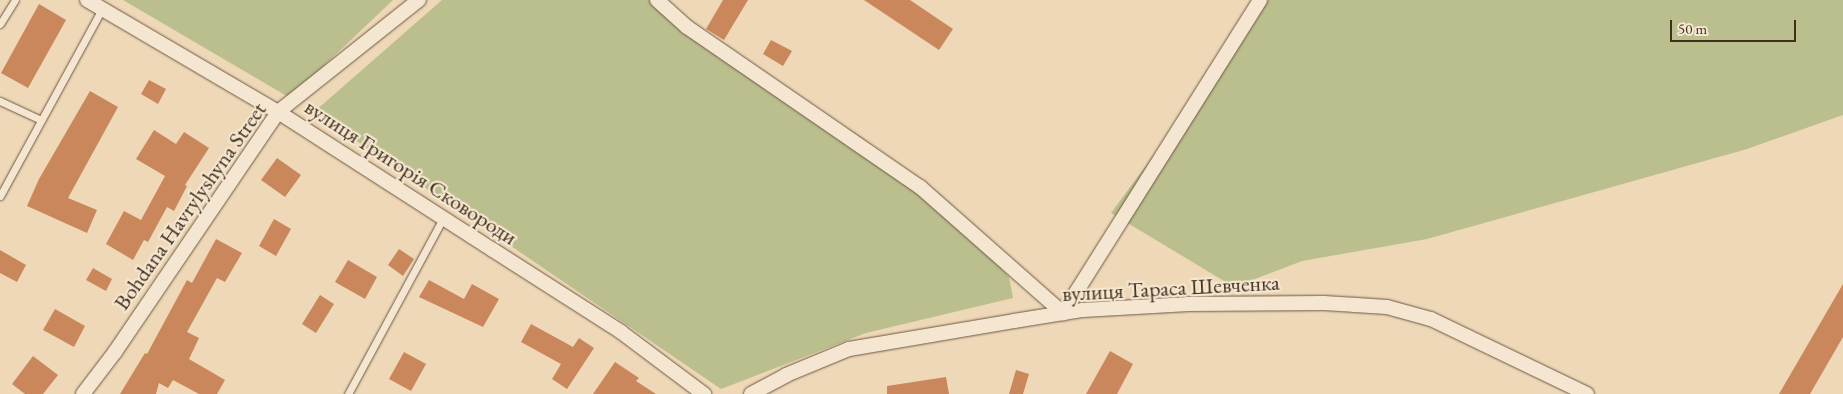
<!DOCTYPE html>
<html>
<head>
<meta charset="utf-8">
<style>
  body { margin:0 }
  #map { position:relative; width:1843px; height:394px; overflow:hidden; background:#eed8b7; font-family:"EB Garamond",serif }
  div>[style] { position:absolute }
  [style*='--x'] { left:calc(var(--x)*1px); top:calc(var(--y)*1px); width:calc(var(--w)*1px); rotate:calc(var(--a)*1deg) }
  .green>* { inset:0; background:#bbbe8d }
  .building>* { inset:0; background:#ca875c }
  .roads { filter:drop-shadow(0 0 1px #6d5844) drop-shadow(0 0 1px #6d5844) }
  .lane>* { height:7px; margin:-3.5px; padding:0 3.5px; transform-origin:3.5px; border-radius:3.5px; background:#f4e6d0 }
  .street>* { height:14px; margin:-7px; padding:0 7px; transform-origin:7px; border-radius:7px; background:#f4e6d0 }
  span { translate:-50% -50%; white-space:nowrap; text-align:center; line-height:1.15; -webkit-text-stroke:4.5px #f4e6d0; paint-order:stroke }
  .street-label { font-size:22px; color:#422e1d }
  .scale { position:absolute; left:1670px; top:20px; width:126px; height:22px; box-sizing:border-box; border:2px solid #422e1d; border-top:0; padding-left:6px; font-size:15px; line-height:18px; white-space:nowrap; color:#422e1d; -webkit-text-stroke:4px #f4e6d0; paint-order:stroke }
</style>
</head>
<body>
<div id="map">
  <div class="green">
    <div style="clip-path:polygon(123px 0,393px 0,290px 98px)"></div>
    <div style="clip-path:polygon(442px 0,662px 0,773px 81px,861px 137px,945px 203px,1009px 277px,1013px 298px,866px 333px,721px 389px,314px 112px)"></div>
    <div style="clip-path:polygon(1268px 0,1843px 0,1843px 115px,1747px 149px,1427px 239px,1302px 261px,1234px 287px,1111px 213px)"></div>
  </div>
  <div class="building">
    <div style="clip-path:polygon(723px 0,748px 0,724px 40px,706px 29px)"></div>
    <div style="clip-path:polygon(864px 0,910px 0,953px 29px,939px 50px)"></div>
    <div style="clip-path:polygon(39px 4px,66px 20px,28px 88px,1px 73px)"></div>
    <div style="clip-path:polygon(771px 40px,792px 51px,783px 66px,763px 54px)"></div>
    <div style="clip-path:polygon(149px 80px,166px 89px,158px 104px,141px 94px)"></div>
    <div style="clip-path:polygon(90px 91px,118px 107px,68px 198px,97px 210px,87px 233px,27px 206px,39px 179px)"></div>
    <div style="clip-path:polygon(154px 130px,176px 144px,184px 132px,209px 148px,185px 185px,187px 186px,174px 211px,167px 207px,148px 242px,144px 240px,133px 260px,106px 244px,124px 211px,141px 220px,165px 176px,136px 159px)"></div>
    <div style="clip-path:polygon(277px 158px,301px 175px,285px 197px,261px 180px)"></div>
    <div style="clip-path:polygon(274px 219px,291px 229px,276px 256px,259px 246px)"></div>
    <div style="clip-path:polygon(216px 239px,242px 253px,225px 282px,217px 278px,187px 332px,199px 338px,189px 359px,225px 380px,217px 394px,199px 394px,173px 380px,168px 388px,159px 383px,156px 394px,120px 394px,145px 353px,147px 354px,187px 280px,192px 283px)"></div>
    <div style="clip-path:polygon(399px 249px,414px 259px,403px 276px,388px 265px)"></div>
    <div style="clip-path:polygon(0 250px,26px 265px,17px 282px,0 273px)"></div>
    <div style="clip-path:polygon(348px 260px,377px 277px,365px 299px,335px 282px)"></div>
    <div style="clip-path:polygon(93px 268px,112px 279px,106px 291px,86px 280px)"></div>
    <div style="clip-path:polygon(429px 280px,464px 299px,472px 284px,499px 299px,483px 327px,419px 297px)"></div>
    <div style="clip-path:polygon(1843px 284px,1843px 337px,1810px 394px,1779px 394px)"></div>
    <div style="clip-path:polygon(320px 295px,334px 304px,316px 333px,302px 324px)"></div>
    <div style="clip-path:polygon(55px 309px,85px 326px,74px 347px,43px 330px)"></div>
    <div style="clip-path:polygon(531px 324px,573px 347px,579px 338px,594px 348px,567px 389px,552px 379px,561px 364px,521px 342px)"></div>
    <div style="clip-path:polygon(1110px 351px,1133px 364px,1117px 394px,1086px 394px)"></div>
    <div style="clip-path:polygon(404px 352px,426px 364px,411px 391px,389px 379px)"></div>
    <div style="clip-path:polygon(33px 356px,58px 375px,43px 394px,25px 394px,12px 384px)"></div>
    <div style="clip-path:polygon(615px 362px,639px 378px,636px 381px,656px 394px,593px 394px)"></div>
    <div style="clip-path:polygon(1016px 370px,1029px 374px,1023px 394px,1009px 394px)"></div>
    <div style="clip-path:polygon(946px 377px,949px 394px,887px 394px,887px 386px)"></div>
  </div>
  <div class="roads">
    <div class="lane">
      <div style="--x:0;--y:24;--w:28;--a:-58"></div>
      <div style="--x:0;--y:101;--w:45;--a:24.9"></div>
      <div style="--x:0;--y:196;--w:213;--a:-61.4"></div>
      <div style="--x:348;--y:394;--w:200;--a:-61.6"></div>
    </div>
    <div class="street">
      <div style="--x:87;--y:0;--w:221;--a:30.4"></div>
      <div style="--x:278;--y:112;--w:255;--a:32.7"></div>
      <div style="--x:493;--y:250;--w:152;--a:32.6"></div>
      <div style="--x:621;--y:332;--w:104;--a:36.8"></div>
      <div style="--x:657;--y:0;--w:40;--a:42"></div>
      <div style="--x:687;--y:27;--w:283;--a:34.5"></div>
      <div style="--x:920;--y:187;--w:191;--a:41.4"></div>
      <div style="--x:1063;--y:313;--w:370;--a:-57.8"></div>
      <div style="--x:83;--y:394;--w:53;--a:-52.7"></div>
      <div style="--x:115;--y:352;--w:290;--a:-55.8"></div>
      <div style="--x:278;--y:112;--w:180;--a:-38.5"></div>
      <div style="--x:751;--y:394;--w:40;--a:-28"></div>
      <div style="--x:786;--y:375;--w:68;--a:-22.4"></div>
      <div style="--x:849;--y:349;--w:167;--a:-9.6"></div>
      <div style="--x:1014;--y:321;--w:70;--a:-9.1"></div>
      <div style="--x:1083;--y:310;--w:106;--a:-3.2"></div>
      <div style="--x:1189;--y:304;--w:135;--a:-0.4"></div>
      <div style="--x:1324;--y:303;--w:63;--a:3.6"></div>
      <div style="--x:1387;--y:307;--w:46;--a:15.3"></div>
      <div style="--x:1431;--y:319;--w:173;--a:25.7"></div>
    </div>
  </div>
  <div class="street-label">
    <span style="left:411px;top:172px;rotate:33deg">вулиця Григорія Сковороди</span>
    <span style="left:190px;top:206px;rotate:-55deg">Bohdana Havrylyshyna Street</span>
    <span style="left:1171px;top:288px;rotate:-3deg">вулиця Тараса Шевченка</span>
  </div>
  <div class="scale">50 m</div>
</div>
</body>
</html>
